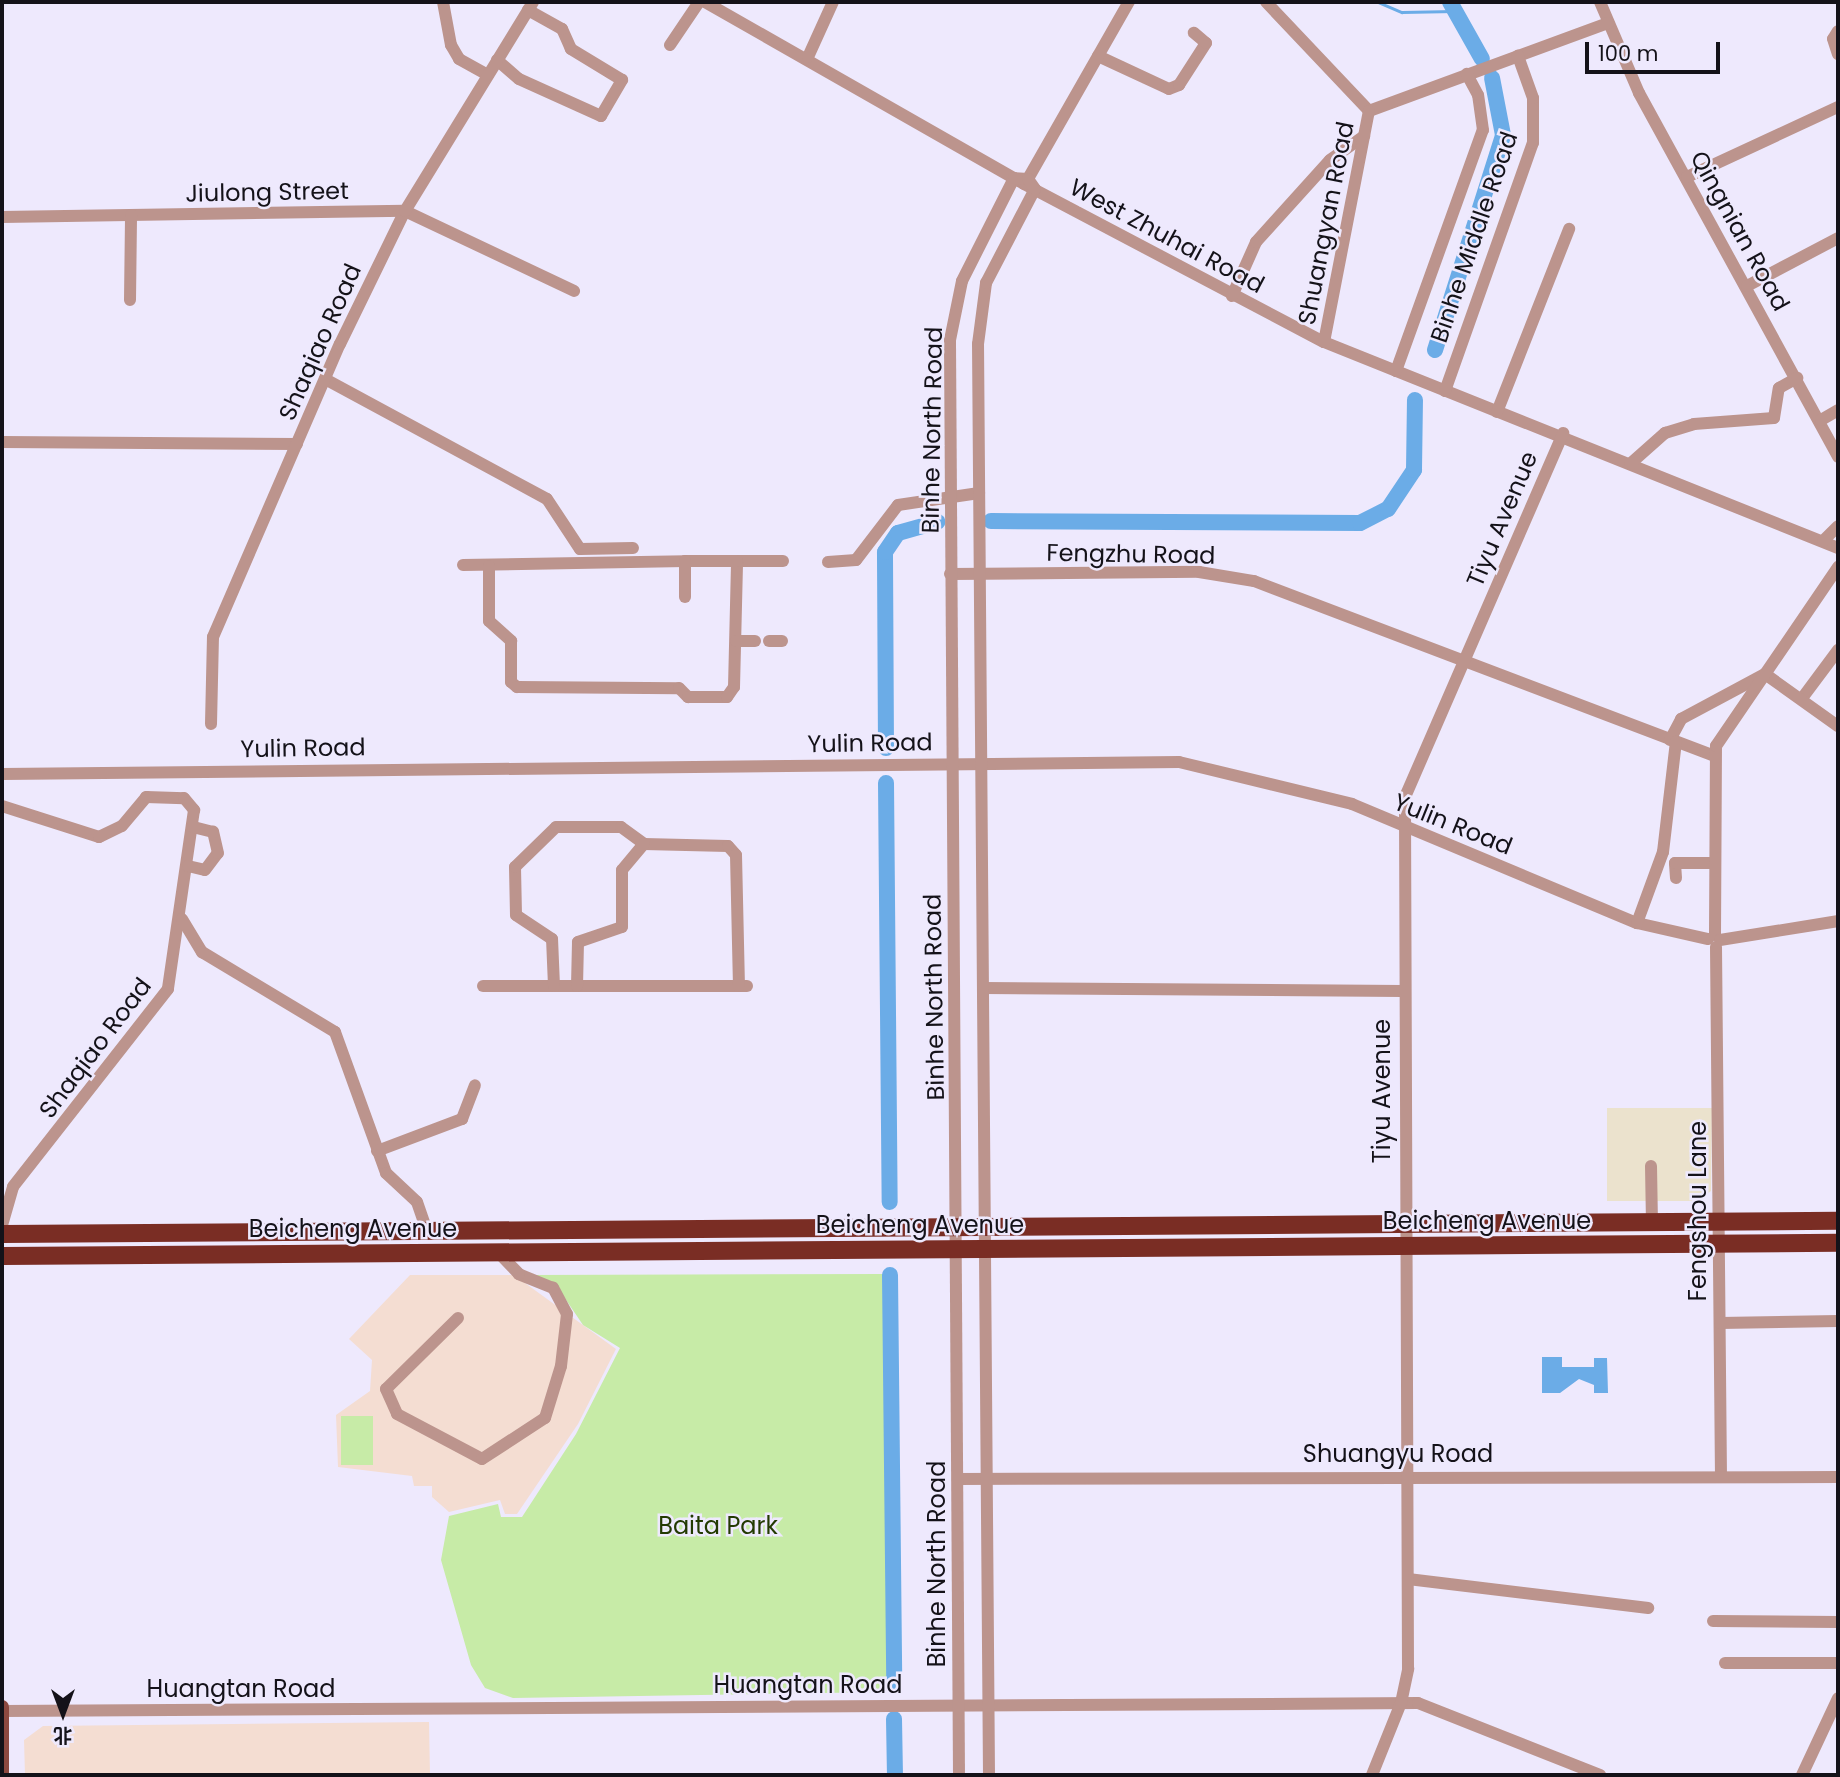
<!DOCTYPE html>
<html>
<head>
<meta charset="utf-8">
<style>
  body { margin:0 }
  #map { position:relative; width:1840px; height:1777px; overflow:hidden; background:#eee9fd; font-family:Poppins,"Noto Sans SC",sans-serif }
  div>[style] { position:absolute }
  [style*='--x'] { left:calc(var(--x)*1px); top:calc(var(--y)*1px); width:calc(var(--w)*1px); rotate:calc(var(--a)*1deg) }
  .education>* { inset:0; background:#f4ddd2 }
  .medical>* { inset:0; background:#ebe2cd }
  .green>* { inset:0; background:#c7eba7 }
  .water>* { inset:0; background:#6bace7 }
  .stream>* { height:2.5px; margin:-1.25px; padding:0 1.25px; transform-origin:1.25px; border-radius:1.25px; background:#6bace7 }
  .river>* { height:16px; margin:-8px; padding:0 8px; transform-origin:8px; border-radius:8px; background:#6bace7 }
  .minor>* { height:12px; margin:-6px; padding:0 6px; transform-origin:6px; border-radius:6px; background:#bc948d }
  .major>* { height:14px; margin:-7px; padding:0 7px; transform-origin:7px; border-radius:7px; background:#8d4940 }
  .highway>* { height:18px; margin:-9px; padding:0 9px; transform-origin:9px; border-radius:9px; background:#7a2d24 }
  span { translate:-50% -50%; white-space:nowrap; text-align:center; line-height:1.15; -webkit-text-stroke:5px #eee9fd; paint-order:stroke }
  .street-label { font-size:24px; color:#141219 }
  .park-label { font-size:24px; color:#233a02 }
  .frame { position:absolute; inset:0; border:4px solid #141219; pointer-events:none }
  .north { position:absolute; left:28px; top:1679px; width:70px; height:70px; -webkit-text-stroke:5px #eee9fd; paint-order:stroke; rotate:180deg; font-size:19px; font-weight:700; line-height:28px; text-align:center; color:#141219 }
  .north::after { content:''; display:block; margin:auto; width:24px; height:32px; background:#141219; clip-path:polygon(50% 0,100% 100%,50% 72%,0 100%) }
  .scale { position:absolute; left:1585px; top:42px; width:135px; height:32px; box-sizing:border-box; border:4px solid #141219; border-top:0; padding-left:9px; font-size:21px; line-height:24px; white-space:nowrap; color:#141219; -webkit-text-stroke:5px #eee9fd; paint-order:stroke }
</style>
</head>
<body>
<div id="map">
  <div class="education">
    <div style="clip-path:polygon(410px 1275px,514px 1275px,616px 1349px,578px 1424px,517px 1514px,505px 1514px,500px 1500px,449px 1512px,432px 1497px,432px 1486px,414px 1486px,412px 1476px,338px 1467px,336px 1415px,370px 1391px,372px 1360px,349px 1339px)"></div>
    <div style="clip-path:polygon(429px 1722px,430px 1775px,25px 1775px,24px 1740px,43px 1726px)"></div>
  </div>
  <div class="medical">
    <div style="clip-path:polygon(1607px 1108px,1712px 1108px,1711px 1191px,1698px 1201px,1607px 1201px)"></div>
  </div>
  <div class="green">
    <div style="clip-path:polygon(885px 1274px,887px 1692px,513px 1698px,485px 1688px,471px 1665px,441px 1560px,449px 1516px,498px 1504px,501px 1517px,522px 1517px,576px 1434px,620px 1348px,583px 1325px,558px 1288px,530px 1275px)"></div>
    <div style="clip-path:polygon(341px 1416px,373px 1416px,373px 1465px,341px 1465px)"></div>
  </div>
  <div class="water">
    <div style="clip-path:polygon(1542px 1357px,1562px 1357px,1562px 1367px,1594px 1367px,1594px 1358px,1607px 1358px,1608px 1393px,1594px 1393px,1594px 1385px,1579px 1379px,1560px 1393px,1542px 1393px)"></div>
  </div>
  <div class="stream">
    <div style="--x:1378;--y:2;--w:26;--a:23"></div>
    <div style="--x:1402;--y:12;--w:52;--a:-1.1"></div>
  </div>
  <div class="river">
    <div style="--x:1450;--y:2;--w:65;--a:60.7"></div>
    <div style="--x:1435;--y:350;--w:225;--a:-72.4"></div>
    <div style="--x:1503;--y:135;--w:58;--a:-100.9"></div>
    <div style="--x:991;--y:521;--w:369;--a:0.3"></div>
    <div style="--x:1360;--y:523;--w:31;--a:-27"></div>
    <div style="--x:1388;--y:509;--w:47;--a:-56.3"></div>
    <div style="--x:1414;--y:470;--w:70;--a:-89.2"></div>
    <div style="--x:886;--y:748;--w:196;--a:-90.3"></div>
    <div style="--x:885;--y:552;--w:23;--a:-56"></div>
    <div style="--x:898;--y:533;--w:41;--a:-15.8"></div>
    <div style="--x:886;--y:783;--w:419;--a:89.5"></div>
    <div style="--x:890;--y:1275;--w:412;--a:89.4"></div>
    <div style="--x:894;--y:1719;--w:56;--a:89"></div>
  </div>
  <div class="minor">
    <div style="--x:443;--y:2;--w:44;--a:79.5"></div>
    <div style="--x:451;--y:45;--w:16;--a:60"></div>
    <div style="--x:459;--y:59;--w:33;--a:29"></div>
    <div style="--x:705;--y:2;--w:367;--a:29.7"></div>
    <div style="--x:1024;--y:184;--w:339;--a:27.8"></div>
    <div style="--x:1324;--y:342;--w:554;--a:21.84"></div>
    <div style="--x:1266;--y:2;--w:150;--a:46.6"></div>
    <div style="--x:1600;--y:2;--w:99;--a:66.8"></div>
    <div style="--x:1639;--y:93;--w:415;--a:61.3"></div>
    <div style="--x:1838;--y:31;--w:9;--a:122"></div>
    <div style="--x:1833;--y:39;--w:16;--a:72"></div>
    <div style="--x:670;--y:45;--w:52;--a:-56"></div>
    <div style="--x:1098;--y:56;--w:78;--a:24.9"></div>
    <div style="--x:1169;--y:89;--w:11;--a:-22"></div>
    <div style="--x:1179;--y:85;--w:50;--a:-57.3"></div>
    <div style="--x:1206;--y:43;--w:16;--a:-140"></div>
    <div style="--x:808;--y:57;--w:60;--a:-65.6"></div>
    <div style="--x:497;--y:60;--w:29;--a:41"></div>
    <div style="--x:519;--y:79;--w:90;--a:24.3"></div>
    <div style="--x:601;--y:116;--w:42;--a:-59.7"></div>
    <div style="--x:622;--y:80;--w:60;--a:-148.7"></div>
    <div style="--x:571;--y:49;--w:22;--a:-114"></div>
    <div style="--x:562;--y:29;--w:39;--a:-151"></div>
    <div style="--x:1369;--y:111;--w:255;--a:-20.2"></div>
    <div style="--x:1687;--y:177;--w:166;--a:-24.9"></div>
    <div style="--x:1025;--y:184;--w:210;--a:-60.3"></div>
    <div style="--x:2;--y:217;--w:403;--a:-0.9"></div>
    <div style="--x:405;--y:211;--w:187;--a:25.3"></div>
    <div style="--x:1747;--y:286;--w:103;--a:-27.8"></div>
    <div style="--x:1232;--y:296;--w:59;--a:-66"></div>
    <div style="--x:1256;--y:242;--w:110;--a:-47.9"></div>
    <div style="--x:1330;--y:160;--w:42;--a:-35.2"></div>
    <div style="--x:130;--y:300;--w:85;--a:-89.3"></div>
    <div style="--x:1324;--y:342;--w:235;--a:-79"></div>
    <div style="--x:1396;--y:371;--w:256;--a:-70.2"></div>
    <div style="--x:1483;--y:130;--w:35;--a:-98"></div>
    <div style="--x:1478;--y:95;--w:24;--a:-118"></div>
    <div style="--x:325;--y:379;--w:252;--a:28.4"></div>
    <div style="--x:547;--y:499;--w:60;--a:56.6"></div>
    <div style="--x:580;--y:549;--w:53;--a:-1.1"></div>
    <div style="--x:1445;--y:391;--w:263;--a:-70.5"></div>
    <div style="--x:1533;--y:143;--w:45;--a:-90"></div>
    <div style="--x:1533;--y:98;--w:45;--a:-109.7"></div>
    <div style="--x:1497;--y:412;--w:197;--a:-68.5"></div>
    <div style="--x:1821;--y:420;--w:20;--a:-30"></div>
    <div style="--x:2;--y:442;--w:295;--a:0.4"></div>
    <div style="--x:1630;--y:464;--w:47;--a:-41.5"></div>
    <div style="--x:1665;--y:433;--w:30;--a:-17"></div>
    <div style="--x:1694;--y:424;--w:80;--a:-4.3"></div>
    <div style="--x:1774;--y:418;--w:30;--a:-81"></div>
    <div style="--x:1779;--y:388;--w:21;--a:-29"></div>
    <div style="--x:1823;--y:541;--w:21;--a:-45"></div>
    <div style="--x:737;--y:561;--w:46;--a:0"></div>
    <div style="--x:828;--y:562;--w:28;--a:-4"></div>
    <div style="--x:856;--y:560;--w:69;--a:-52.6"></div>
    <div style="--x:898;--y:505;--w:82;--a:-8.4"></div>
    <div style="--x:463;--y:565;--w:222;--a:-1"></div>
    <div style="--x:489;--y:566;--w:55;--a:90"></div>
    <div style="--x:489;--y:621;--w:30;--a:42"></div>
    <div style="--x:511;--y:641;--w:41;--a:90"></div>
    <div style="--x:511;--y:682;--w:8;--a:40"></div>
    <div style="--x:517;--y:687;--w:162;--a:0.4"></div>
    <div style="--x:679;--y:688;--w:13;--a:45"></div>
    <div style="--x:688;--y:697;--w:39;--a:0"></div>
    <div style="--x:727;--y:697;--w:12;--a:-55"></div>
    <div style="--x:734;--y:687;--w:126;--a:-88.6"></div>
    <div style="--x:737;--y:561;--w:52;--a:180"></div>
    <div style="--x:685;--y:561;--w:36;--a:90"></div>
    <div style="--x:950;--y:574;--w:249;--a:-0.5"></div>
    <div style="--x:1199;--y:572;--w:56;--a:9.3"></div>
    <div style="--x:1254;--y:581;--w:491;--a:20.8"></div>
    <div style="--x:736;--y:641;--w:19;--a:0"></div>
    <div style="--x:769;--y:641;--w:13;--a:0"></div>
    <div style="--x:1803;--y:697;--w:59;--a:-53.3"></div>
    <div style="--x:211;--y:724;--w:87;--a:-88.7"></div>
    <div style="--x:213;--y:637;--w:319;--a:-66.6"></div>
    <div style="--x:340;--y:344;--w:148;--a:-64"></div>
    <div style="--x:405;--y:211;--w:245;--a:-58.5"></div>
    <div style="--x:1670;--y:740;--w:24;--a:-62"></div>
    <div style="--x:1681;--y:719;--w:95;--a:-28.2"></div>
    <div style="--x:1765;--y:674;--w:90;--a:35.5"></div>
    <div style="--x:2;--y:774;--w:1177;--a:-0.58"></div>
    <div style="--x:1179;--y:762;--w:178;--a:13.6"></div>
    <div style="--x:1352;--y:804;--w:309;--a:22.7"></div>
    <div style="--x:1637;--y:923;--w:73;--a:12.7"></div>
    <div style="--x:2;--y:806;--w:102;--a:17.7"></div>
    <div style="--x:99;--y:837;--w:25;--a:-26"></div>
    <div style="--x:122;--y:826;--w:38;--a:-50"></div>
    <div style="--x:146;--y:797;--w:38;--a:2"></div>
    <div style="--x:184;--y:798;--w:16;--a:50"></div>
    <div style="--x:194;--y:810;--w:181;--a:98.3"></div>
    <div style="--x:168;--y:989;--w:251;--a:128.1"></div>
    <div style="--x:13;--y:1187;--w:40;--a:106"></div>
    <div style="--x:188;--y:866;--w:17;--a:13"></div>
    <div style="--x:205;--y:870;--w:21;--a:-53"></div>
    <div style="--x:218;--y:853;--w:22;--a:-103"></div>
    <div style="--x:213;--y:832;--w:21;--a:-166"></div>
    <div style="--x:1676;--y:878;--w:15;--a:-94"></div>
    <div style="--x:1675;--y:863;--w:40;--a:0"></div>
    <div style="--x:182;--y:919;--w:39;--a:59"></div>
    <div style="--x:202;--y:952;--w:155;--a:31"></div>
    <div style="--x:335;--y:1032;--w:150;--a:70.1"></div>
    <div style="--x:386;--y:1173;--w:42;--a:43.1"></div>
    <div style="--x:417;--y:1202;--w:31;--a:71"></div>
    <div style="--x:1637;--y:923;--w:76;--a:-69.9"></div>
    <div style="--x:1663;--y:852;--w:111;--a:-83.3"></div>
    <div style="--x:1715;--y:935;--w:189;--a:-89.7"></div>
    <div style="--x:1716;--y:746;--w:217;--a:-55.7"></div>
    <div style="--x:1720;--y:940;--w:120;--a:-9.1"></div>
    <div style="--x:1716;--y:947;--w:529;--a:89.46"></div>
    <div style="--x:483;--y:986;--w:264;--a:0"></div>
    <div style="--x:554;--y:986;--w:47;--a:-92.4"></div>
    <div style="--x:552;--y:939;--w:43;--a:-146.3"></div>
    <div style="--x:516;--y:915;--w:48;--a:-91.2"></div>
    <div style="--x:515;--y:867;--w:57;--a:-44.3"></div>
    <div style="--x:556;--y:827;--w:65;--a:0"></div>
    <div style="--x:621;--y:827;--w:29;--a:36"></div>
    <div style="--x:644;--y:844;--w:84;--a:1.4"></div>
    <div style="--x:728;--y:846;--w:12;--a:48"></div>
    <div style="--x:736;--y:855;--w:131;--a:88.7"></div>
    <div style="--x:577;--y:986;--w:44;--a:-88.7"></div>
    <div style="--x:578;--y:942;--w:46;--a:-18.8"></div>
    <div style="--x:622;--y:927;--w:57;--a:-90"></div>
    <div style="--x:622;--y:870;--w:34;--a:-50"></div>
    <div style="--x:983;--y:988;--w:420;--a:0.4"></div>
    <div style="--x:377;--y:1151;--w:91;--a:-20.6"></div>
    <div style="--x:462;--y:1119;--w:36;--a:-69"></div>
    <div style="--x:1651;--y:1166;--w:57;--a:89"></div>
    <div style="--x:458;--y:1318;--w:101;--a:135.4"></div>
    <div style="--x:386;--y:1389;--w:27;--a:66"></div>
    <div style="--x:397;--y:1414;--w:96;--a:27.9"></div>
    <div style="--x:482;--y:1459;--w:75;--a:-33.1"></div>
    <div style="--x:545;--y:1418;--w:54;--a:-72.9"></div>
    <div style="--x:561;--y:1366;--w:52;--a:-83.4"></div>
    <div style="--x:567;--y:1314;--w:30;--a:-118"></div>
    <div style="--x:553;--y:1288;--w:37;--a:-158"></div>
    <div style="--x:519;--y:1274;--w:30;--a:-134"></div>
    <div style="--x:1720;--y:1323;--w:118;--a:-1"></div>
    <div style="--x:958;--y:1479;--w:880;--a:-0.13"></div>
    <div style="--x:1408;--y:1579;--w:242;--a:6.9"></div>
    <div style="--x:1713;--y:1621;--w:125;--a:0.5"></div>
    <div style="--x:1725;--y:1663;--w:113;--a:0"></div>
    <div style="--x:2;--y:1711;--w:1416;--a:-0.32"></div>
    <div style="--x:1418;--y:1703;--w:196;--a:21.6"></div>
    <div style="--x:959;--y:1775;--w:1435;--a:-90.36"></div>
    <div style="--x:950;--y:340;--w:60;--a:-78.5"></div>
    <div style="--x:962;--y:281;--w:115;--a:-63.2"></div>
    <div style="--x:1014;--y:178;--w:14;--a:4"></div>
    <div style="--x:989;--y:1775;--w:1431;--a:-90.44"></div>
    <div style="--x:978;--y:344;--w:62;--a:-82.5"></div>
    <div style="--x:986;--y:283;--w:106;--a:-62.5"></div>
    <div style="--x:1035;--y:189;--w:12;--a:-125"></div>
    <div style="--x:1372;--y:1775;--w:78;--a:-68.1"></div>
    <div style="--x:1401;--y:1703;--w:35;--a:-78"></div>
    <div style="--x:1408;--y:1669;--w:872;--a:-90.2"></div>
    <div style="--x:1405;--y:797;--w:397;--a:-66.5"></div>
    <div style="--x:1802;--y:1775;--w:85;--a:-64.9"></div>
  </div>
  <div class="major">
    <div style="--x:2;--y:1707;--w:68;--a:90"></div>
  </div>
  <div class="highway">
    <div style="--x:2;--y:1234;--w:1836;--a:-0.41"></div>
    <div style="--x:2;--y:1256;--w:1836;--a:-0.41"></div>
  </div>
  <div class="street-label">
    <span style="left:267px;top:192px;rotate:-1deg">Jiulong Street</span>
    <span style="left:1326px;top:223px;rotate:-79deg">Shuangyan Road</span>
    <span style="left:1740px;top:231px;rotate:61deg">Qingnian Road</span>
    <span style="left:1167px;top:236px;rotate:28deg">West Zhuhai Road</span>
    <span style="left:1474px;top:237px;rotate:-71deg">Binhe Middle Road</span>
    <span style="left:320px;top:342px;rotate:-66deg">Shaqiao Road</span>
    <span style="left:932px;top:430px;rotate:-89deg">Binhe North Road</span>
    <span style="left:1502px;top:519px;rotate:-67deg">Tiyu Avenue</span>
    <span style="left:1131px;top:554px;rotate:1deg">Fengzhu Road</span>
    <span style="left:870px;top:743px;rotate:-1deg">Yulin Road</span>
    <span style="left:303px;top:748px;rotate:-1deg">Yulin Road</span>
    <span style="left:1453px;top:824px;rotate:22deg">Yulin Road</span>
    <span style="left:934px;top:997px;rotate:-91deg">Binhe North Road</span>
    <span style="left:95px;top:1048px;rotate:-53deg">Shaqiao Road</span>
    <span style="left:1382px;top:1091px;rotate:-90deg">Tiyu Avenue</span>
    <span style="left:1698px;top:1211px;rotate:-90deg">Fengshou Lane</span>
    <span style="left:1487px;top:1221px">Beicheng Avenue</span>
    <span style="left:920px;top:1225px">Beicheng Avenue</span>
    <span style="left:353px;top:1229px">Beicheng Avenue</span>
    <span style="left:1398px;top:1454px">Shuangyu Road</span>
    <span style="left:937px;top:1564px;rotate:-90deg">Binhe North Road</span>
    <span style="left:808px;top:1685px">Huangtan Road</span>
    <span style="left:241px;top:1689px">Huangtan Road</span>
  </div>
  <div class="park-label">
    <span style="left:718px;top:1526px">Baita Park</span>
  </div>
  <div class="frame"></div>
  <div class="north">北</div>
  <div class="scale">100 m</div>
</div>
</body>
</html>
